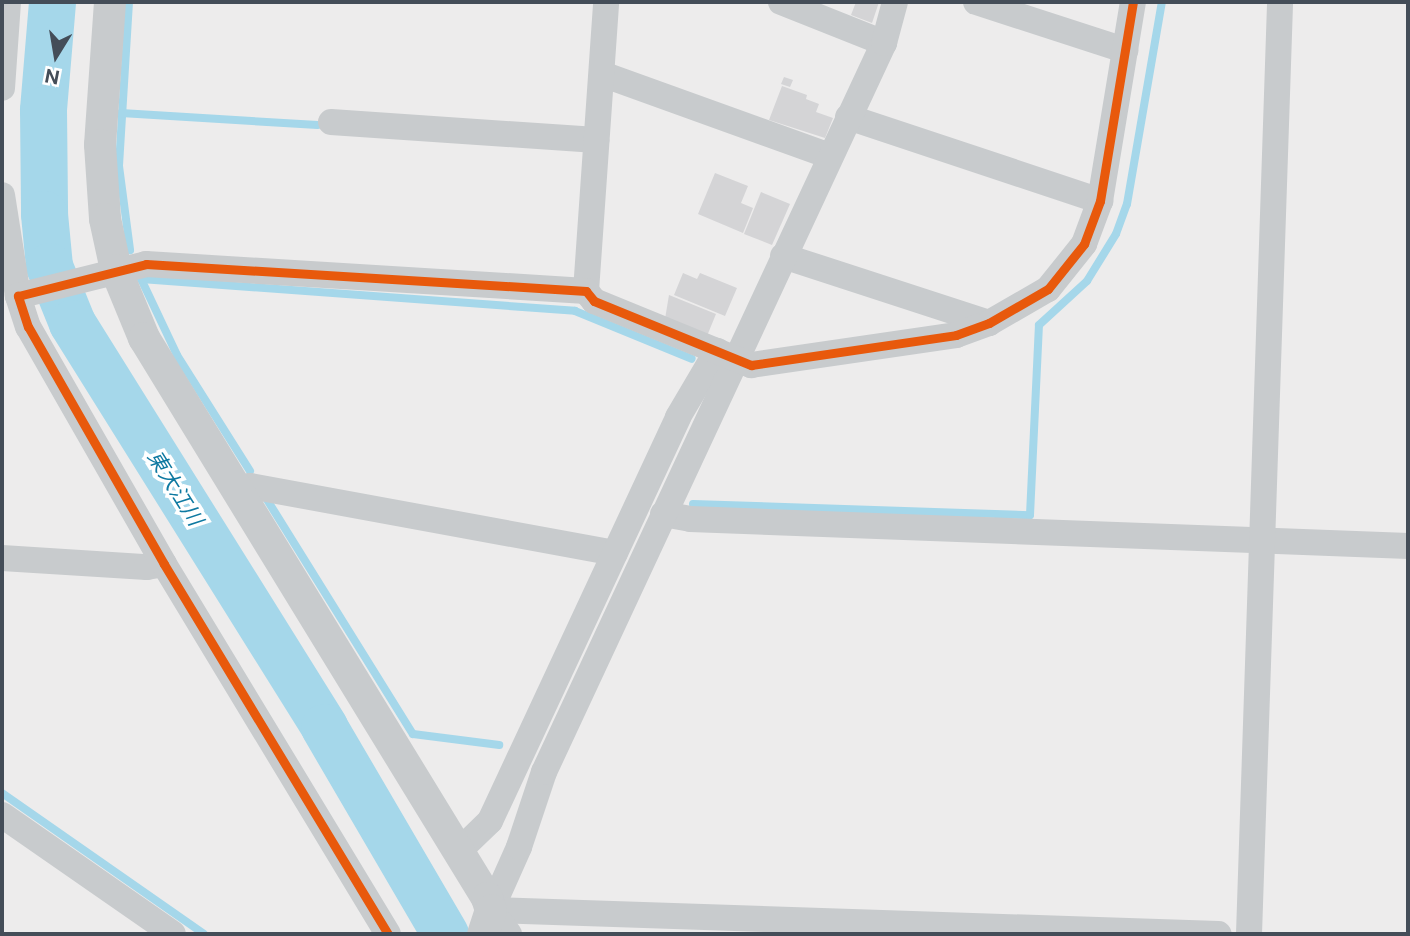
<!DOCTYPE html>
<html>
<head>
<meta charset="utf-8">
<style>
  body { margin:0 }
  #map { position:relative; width:1410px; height:936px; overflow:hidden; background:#edecec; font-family:"Public Sans","Noto Sans JP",sans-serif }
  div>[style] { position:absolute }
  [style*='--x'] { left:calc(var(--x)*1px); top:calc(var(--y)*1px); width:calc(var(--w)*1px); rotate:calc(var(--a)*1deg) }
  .stream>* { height:8px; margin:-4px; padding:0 4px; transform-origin:4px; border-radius:4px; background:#a5d7ea }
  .river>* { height:47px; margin:-23.5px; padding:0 23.5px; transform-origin:23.5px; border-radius:23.5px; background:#a5d7ea }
  .building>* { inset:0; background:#d4d4d6 }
  .minor>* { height:26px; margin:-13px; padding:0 13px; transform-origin:13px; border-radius:13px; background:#c8cbcd }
  .tertiary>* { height:32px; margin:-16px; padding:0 16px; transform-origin:16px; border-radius:16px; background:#c8cbcd }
  .cycleway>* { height:9px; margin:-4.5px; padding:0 4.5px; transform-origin:4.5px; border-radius:4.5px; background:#e8590c }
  span { translate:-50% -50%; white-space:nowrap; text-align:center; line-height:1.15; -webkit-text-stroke:7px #fff; paint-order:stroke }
  .water-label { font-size:21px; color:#0e79a1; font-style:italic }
  .frame { position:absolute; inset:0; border:4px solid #444d58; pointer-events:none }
  .north { position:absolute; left:21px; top:21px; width:70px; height:70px; -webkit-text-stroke:5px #fff; paint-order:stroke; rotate:191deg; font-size:19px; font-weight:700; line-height:28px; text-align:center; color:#444d58 }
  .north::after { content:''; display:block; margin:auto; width:24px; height:32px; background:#444d58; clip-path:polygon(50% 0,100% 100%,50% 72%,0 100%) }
</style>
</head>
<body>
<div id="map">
  <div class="stream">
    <div style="--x:129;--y:2;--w:164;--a:93.5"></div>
    <div style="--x:119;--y:166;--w:85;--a:82.5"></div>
    <div style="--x:121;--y:113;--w:197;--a:3.5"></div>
    <div style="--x:250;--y:471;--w:137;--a:-122.2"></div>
    <div style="--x:177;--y:355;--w:84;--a:-115.3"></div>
    <div style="--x:141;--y:279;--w:435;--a:4.2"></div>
    <div style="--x:575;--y:311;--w:126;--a:22.3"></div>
    <div style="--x:266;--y:498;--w:278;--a:58.1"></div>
    <div style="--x:413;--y:734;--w:87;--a:7.3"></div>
    <div style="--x:693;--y:504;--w:337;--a:1.9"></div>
    <div style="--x:1030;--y:515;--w:190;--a:-87.3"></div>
    <div style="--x:1039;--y:325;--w:65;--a:-42.5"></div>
    <div style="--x:1087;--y:281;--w:55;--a:-58.3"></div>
    <div style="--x:1116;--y:234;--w:32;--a:-70"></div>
    <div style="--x:1127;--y:204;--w:205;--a:-80.2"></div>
    <div style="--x:2;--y:793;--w:246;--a:34.9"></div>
  </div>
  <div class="river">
    <div style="--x:52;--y:2;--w:108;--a:94.8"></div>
    <div style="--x:43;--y:110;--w:104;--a:89.4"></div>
    <div style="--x:44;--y:214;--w:52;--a:84.5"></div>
    <div style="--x:49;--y:266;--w:61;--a:68"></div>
    <div style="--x:72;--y:323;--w:476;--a:58"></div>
    <div style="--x:324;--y:727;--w:240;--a:59.7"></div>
  </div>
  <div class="building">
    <div style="clip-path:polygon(856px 2px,879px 2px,872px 23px,851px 15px)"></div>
    <div style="clip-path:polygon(784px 77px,793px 80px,790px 87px,781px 84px)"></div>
    <div style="clip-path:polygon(782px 86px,807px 95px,806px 99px,819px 104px,816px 112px,833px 118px,825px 138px,769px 120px)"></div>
    <div style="clip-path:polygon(715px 173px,748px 186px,741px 203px,753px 208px,743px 233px,698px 214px)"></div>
    <div style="clip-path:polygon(761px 192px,790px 204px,772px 245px,744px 234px)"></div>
    <div style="clip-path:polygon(683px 273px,697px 279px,700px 273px,737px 288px,725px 316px,674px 295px)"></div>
    <div style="clip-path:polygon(669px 295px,716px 314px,707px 336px,665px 319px)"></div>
  </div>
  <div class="minor">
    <div style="--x:781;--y:2;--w:111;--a:21.7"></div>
    <div style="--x:976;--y:2;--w:157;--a:17.9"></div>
    <div style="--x:602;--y:74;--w:242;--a:19.8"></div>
    <div style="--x:2;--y:88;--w:86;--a:-86"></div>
    <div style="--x:848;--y:117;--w:266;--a:18.4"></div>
    <div style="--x:331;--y:122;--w:266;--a:3.9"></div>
    <div style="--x:2;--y:195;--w:102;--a:81"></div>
    <div style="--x:783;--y:256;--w:217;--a:18"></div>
    <div style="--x:586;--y:291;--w:290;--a:-86"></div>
    <div style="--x:238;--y:491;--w:13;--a:-23"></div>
    <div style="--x:250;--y:486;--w:371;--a:10.4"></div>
    <div style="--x:663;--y:514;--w:27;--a:10"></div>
    <div style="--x:690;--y:519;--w:719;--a:2.15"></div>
    <div style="--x:2;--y:558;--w:145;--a:3.6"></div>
    <div style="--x:147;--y:567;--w:17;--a:-10"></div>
    <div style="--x:2;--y:815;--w:208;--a:34.8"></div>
    <div style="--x:459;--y:851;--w:43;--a:-44.1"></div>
    <div style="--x:490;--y:821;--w:446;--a:-65"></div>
    <div style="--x:678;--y:417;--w:77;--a:-59.4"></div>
    <div style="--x:491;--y:910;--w:69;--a:-66"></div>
    <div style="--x:519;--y:847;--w:79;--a:-71.6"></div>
    <div style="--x:544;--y:772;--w:804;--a:-65"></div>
    <div style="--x:884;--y:43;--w:42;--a:-75"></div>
    <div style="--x:491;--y:910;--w:728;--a:1.89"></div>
    <div style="--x:491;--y:910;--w:30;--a:53"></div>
    <div style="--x:388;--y:934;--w:433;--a:-121.2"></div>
    <div style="--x:164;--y:564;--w:273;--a:-119.8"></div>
    <div style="--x:28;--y:327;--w:33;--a:-108"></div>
    <div style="--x:18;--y:296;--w:132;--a:-14"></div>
    <div style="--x:146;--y:264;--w:441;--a:3.5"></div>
    <div style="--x:586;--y:291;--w:13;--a:51"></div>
    <div style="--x:594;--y:301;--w:170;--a:22.2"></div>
    <div style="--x:751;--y:365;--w:207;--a:-8.3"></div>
    <div style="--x:956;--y:335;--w:35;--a:-20"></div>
    <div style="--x:989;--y:323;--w:68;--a:-30"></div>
    <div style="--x:1048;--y:289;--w:58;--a:-51.3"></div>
    <div style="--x:1084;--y:244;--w:46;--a:-69.6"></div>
    <div style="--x:1100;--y:201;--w:202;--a:-80.6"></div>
    <div style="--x:1249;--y:934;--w:933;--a:-88.09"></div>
  </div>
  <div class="tertiary">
    <div style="--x:110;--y:2;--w:143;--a:94"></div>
    <div style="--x:100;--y:145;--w:74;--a:86.1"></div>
    <div style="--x:105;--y:219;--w:52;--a:77.8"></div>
    <div style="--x:116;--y:270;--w:74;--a:67.6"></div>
    <div style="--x:144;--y:338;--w:657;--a:58.51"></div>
    <div style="--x:487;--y:898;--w:13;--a:72"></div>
    <div style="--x:491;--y:910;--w:25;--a:108"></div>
  </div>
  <div class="cycleway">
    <div style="--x:388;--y:934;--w:433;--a:-121.2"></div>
    <div style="--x:164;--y:564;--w:273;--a:-119.8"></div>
    <div style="--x:28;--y:327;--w:33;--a:-108"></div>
    <div style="--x:18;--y:296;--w:132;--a:-14"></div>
    <div style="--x:146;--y:264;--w:441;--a:3.5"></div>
    <div style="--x:586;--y:291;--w:13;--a:51"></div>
    <div style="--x:594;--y:301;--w:170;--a:22.2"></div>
    <div style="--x:751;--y:365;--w:207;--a:-8.3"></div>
    <div style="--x:956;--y:335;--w:35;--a:-20"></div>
    <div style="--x:989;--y:323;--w:68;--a:-30"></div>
    <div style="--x:1048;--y:289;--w:58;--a:-51.3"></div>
    <div style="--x:1084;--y:244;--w:46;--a:-69.6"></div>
    <div style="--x:1100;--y:201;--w:202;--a:-80.6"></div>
  </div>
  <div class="water-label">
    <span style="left:175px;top:488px;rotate:58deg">東大江川</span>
  </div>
  <div class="frame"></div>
  <div class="north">N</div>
</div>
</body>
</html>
